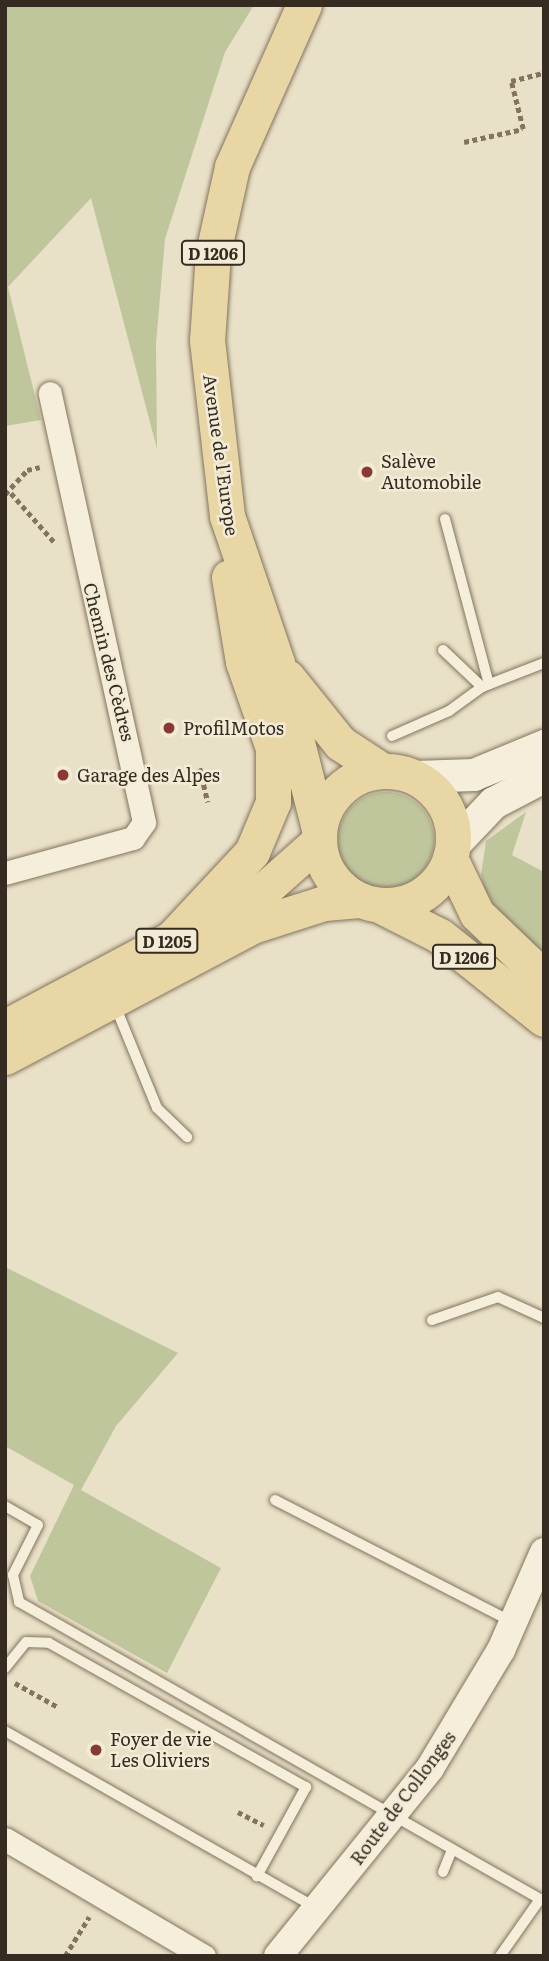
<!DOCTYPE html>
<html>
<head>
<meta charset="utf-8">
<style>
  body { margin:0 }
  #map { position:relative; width:549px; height:1961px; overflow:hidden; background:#e9e1c7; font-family:Literata,serif }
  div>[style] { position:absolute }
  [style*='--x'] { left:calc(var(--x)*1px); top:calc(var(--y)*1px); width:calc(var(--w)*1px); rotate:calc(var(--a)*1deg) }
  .green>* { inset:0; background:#bfc69c }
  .round { border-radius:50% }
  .path>* { height:4.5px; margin-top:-2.25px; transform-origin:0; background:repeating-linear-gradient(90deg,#83745f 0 5px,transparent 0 8.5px) }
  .roads { filter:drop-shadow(0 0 2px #83745f) drop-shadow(0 0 2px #83745f) }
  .service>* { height:10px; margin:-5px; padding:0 5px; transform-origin:5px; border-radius:5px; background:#f5eeda }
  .minor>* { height:23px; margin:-11.5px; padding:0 11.5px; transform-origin:11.5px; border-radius:11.5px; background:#f5eeda }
  .tertiary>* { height:28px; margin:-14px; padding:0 14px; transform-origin:14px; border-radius:14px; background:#f5eeda }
  .secondary>* { height:32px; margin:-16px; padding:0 16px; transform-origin:16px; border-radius:16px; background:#f5eeda }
  .primary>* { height:35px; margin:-17.5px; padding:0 17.5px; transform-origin:17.5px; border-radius:17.5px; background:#e8d6a4 }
  .primary>.ring { margin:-17.5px; padding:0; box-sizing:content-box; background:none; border:35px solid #e8d6a4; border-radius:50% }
  .dots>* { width:19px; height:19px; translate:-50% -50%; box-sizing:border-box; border:4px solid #f2ebd6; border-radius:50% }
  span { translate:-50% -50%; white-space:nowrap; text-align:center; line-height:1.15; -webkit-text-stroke:5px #f2ebd6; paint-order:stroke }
  .shield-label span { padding:2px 5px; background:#f2ebd6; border:2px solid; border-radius:5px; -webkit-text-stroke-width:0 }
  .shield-label { font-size:16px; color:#352b21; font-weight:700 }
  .street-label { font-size:18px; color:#352b21 }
  .poi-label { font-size:18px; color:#352b21 }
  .left { translate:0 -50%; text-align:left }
  .frame { position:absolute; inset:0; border:7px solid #352b21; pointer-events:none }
</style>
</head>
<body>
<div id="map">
  <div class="green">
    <div style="clip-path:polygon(5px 5px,254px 5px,225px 52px,165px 239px,156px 344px,157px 449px,91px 198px,8px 287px,41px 420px,5px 426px)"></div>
    <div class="round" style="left:338px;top:792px;width:96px;height:96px"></div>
    <div style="clip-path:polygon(526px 812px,512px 855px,544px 872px,544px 956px,487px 903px,481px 875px,486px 841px)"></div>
    <div style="clip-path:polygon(5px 1267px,178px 1353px,116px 1426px,81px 1490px,221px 1568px,167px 1673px,38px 1601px,30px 1576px,74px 1485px,5px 1446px)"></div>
  </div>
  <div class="path">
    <div style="--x:464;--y:142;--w:60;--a:-12.4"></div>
    <div style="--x:523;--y:129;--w:49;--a:-104"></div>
    <div style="--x:511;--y:81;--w:34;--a:-14"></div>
    <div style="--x:11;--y:493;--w:68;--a:48.6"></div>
    <div style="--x:5;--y:494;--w:33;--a:-47"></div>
    <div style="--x:27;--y:470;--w:13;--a:-13"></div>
    <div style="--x:200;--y:768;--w:35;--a:77"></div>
    <div style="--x:15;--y:1683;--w:49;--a:29.2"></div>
    <div style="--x:238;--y:1812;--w:29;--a:27"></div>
    <div style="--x:65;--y:1956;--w:46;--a:-58.4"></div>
  </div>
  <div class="roads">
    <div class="service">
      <div style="--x:445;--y:519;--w:171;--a:75.1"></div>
      <div style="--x:443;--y:650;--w:54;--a:43.5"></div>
      <div style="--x:482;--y:687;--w:66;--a:-21.2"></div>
      <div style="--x:392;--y:736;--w:62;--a:-23.7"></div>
      <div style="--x:449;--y:711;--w:41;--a:-36"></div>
      <div style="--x:114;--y:1003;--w:113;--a:67.7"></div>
      <div style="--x:157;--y:1108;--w:42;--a:44"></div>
      <div style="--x:432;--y:1320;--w:70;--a:-19.2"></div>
      <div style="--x:498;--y:1297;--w:51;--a:24.5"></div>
      <div style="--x:275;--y:1500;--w:267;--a:27.2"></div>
      <div style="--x:5;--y:1506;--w:38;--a:30"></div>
      <div style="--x:38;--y:1525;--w:56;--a:116.6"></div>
      <div style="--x:13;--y:1575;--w:28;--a:77"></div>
      <div style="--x:19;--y:1602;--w:600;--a:29.69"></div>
      <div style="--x:540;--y:1899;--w:70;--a:125.1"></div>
      <div style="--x:5;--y:1668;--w:33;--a:-51"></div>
      <div style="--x:26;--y:1642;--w:23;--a:2"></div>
      <div style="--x:49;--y:1643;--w:295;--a:29.3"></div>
      <div style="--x:306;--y:1787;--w:102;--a:118.8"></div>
      <div style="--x:5;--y:1731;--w:358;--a:29.6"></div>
      <div style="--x:443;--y:1872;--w:24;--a:-68"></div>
    </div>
    <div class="minor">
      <div style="--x:5;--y:873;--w:133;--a:-15.3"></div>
      <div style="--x:133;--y:838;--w:19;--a:-55"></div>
      <div style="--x:144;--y:822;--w:439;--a:-102.4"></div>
      <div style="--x:5;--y:1839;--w:231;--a:30.5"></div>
    </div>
    <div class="tertiary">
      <div style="--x:278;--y:1956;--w:242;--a:-51"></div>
      <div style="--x:430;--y:1768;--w:138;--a:-59"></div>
      <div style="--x:501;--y:1650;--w:107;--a:-66.3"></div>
    </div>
    <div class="secondary">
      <div style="--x:415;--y:777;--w:59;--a:-1.9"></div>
      <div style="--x:474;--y:775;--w:76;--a:-22.5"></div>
      <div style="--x:453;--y:846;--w:59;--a:-46.4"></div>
      <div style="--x:494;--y:803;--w:56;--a:-27.5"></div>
    </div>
    <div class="primary">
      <div style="--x:304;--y:5;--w:177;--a:114"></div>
      <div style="--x:232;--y:167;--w:88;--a:102.5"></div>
      <div style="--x:213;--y:253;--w:87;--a:93.9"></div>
      <div style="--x:207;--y:340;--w:177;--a:83.5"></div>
      <div style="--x:227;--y:516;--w:155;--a:71.2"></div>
      <div style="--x:277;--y:663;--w:171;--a:75.8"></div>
      <div style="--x:287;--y:677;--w:85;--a:51.2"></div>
      <div style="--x:340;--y:743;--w:51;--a:33.1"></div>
      <div class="ring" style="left:319px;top:771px;width:99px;height:99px"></div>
      <div style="--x:450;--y:858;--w:62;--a:64.3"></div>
      <div style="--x:477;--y:914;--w:93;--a:43.7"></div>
      <div style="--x:379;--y:905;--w:68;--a:26.9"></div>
      <div style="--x:440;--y:936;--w:133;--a:38.6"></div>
      <div style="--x:171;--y:939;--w:119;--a:-47"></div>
      <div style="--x:252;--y:852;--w:54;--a:-67.2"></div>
      <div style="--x:273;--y:802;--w:54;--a:-90"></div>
      <div style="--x:273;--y:748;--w:91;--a:-109.2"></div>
      <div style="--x:243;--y:662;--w:86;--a:-99.4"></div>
      <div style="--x:5;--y:1027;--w:296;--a:-28"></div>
      <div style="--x:266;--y:888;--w:71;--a:-41.6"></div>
      <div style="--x:5;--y:1057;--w:280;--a:-27.9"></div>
      <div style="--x:252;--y:926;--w:76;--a:-17.7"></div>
      <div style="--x:324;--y:903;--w:35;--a:-5"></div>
    </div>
  </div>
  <div class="dots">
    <div style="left:367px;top:472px;background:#8b3935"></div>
    <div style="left:169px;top:728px;background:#8b3935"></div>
    <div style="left:63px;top:775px;background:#8b3935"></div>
    <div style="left:96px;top:1750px;background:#8b3935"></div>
  </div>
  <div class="shield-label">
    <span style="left:213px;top:253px">D 1206</span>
    <span style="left:167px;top:941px">D 1205</span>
    <span style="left:464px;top:957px">D 1206</span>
  </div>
  <div class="street-label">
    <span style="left:221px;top:455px;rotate:82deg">Avenue de l'Europe</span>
    <span style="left:109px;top:662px;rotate:76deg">Chemin des Cèdres</span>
    <span style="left:403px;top:1798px;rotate:-53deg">Route de Collonges</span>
  </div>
  <div class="poi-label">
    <span class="left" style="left:381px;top:472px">Salève<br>Automobile</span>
    <span class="left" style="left:183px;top:728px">ProfilMotos</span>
    <span class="left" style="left:77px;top:775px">Garage des Alpes</span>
    <span class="left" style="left:110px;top:1750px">Foyer de vie<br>Les Oliviers</span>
  </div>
  <div class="frame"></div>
</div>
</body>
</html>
